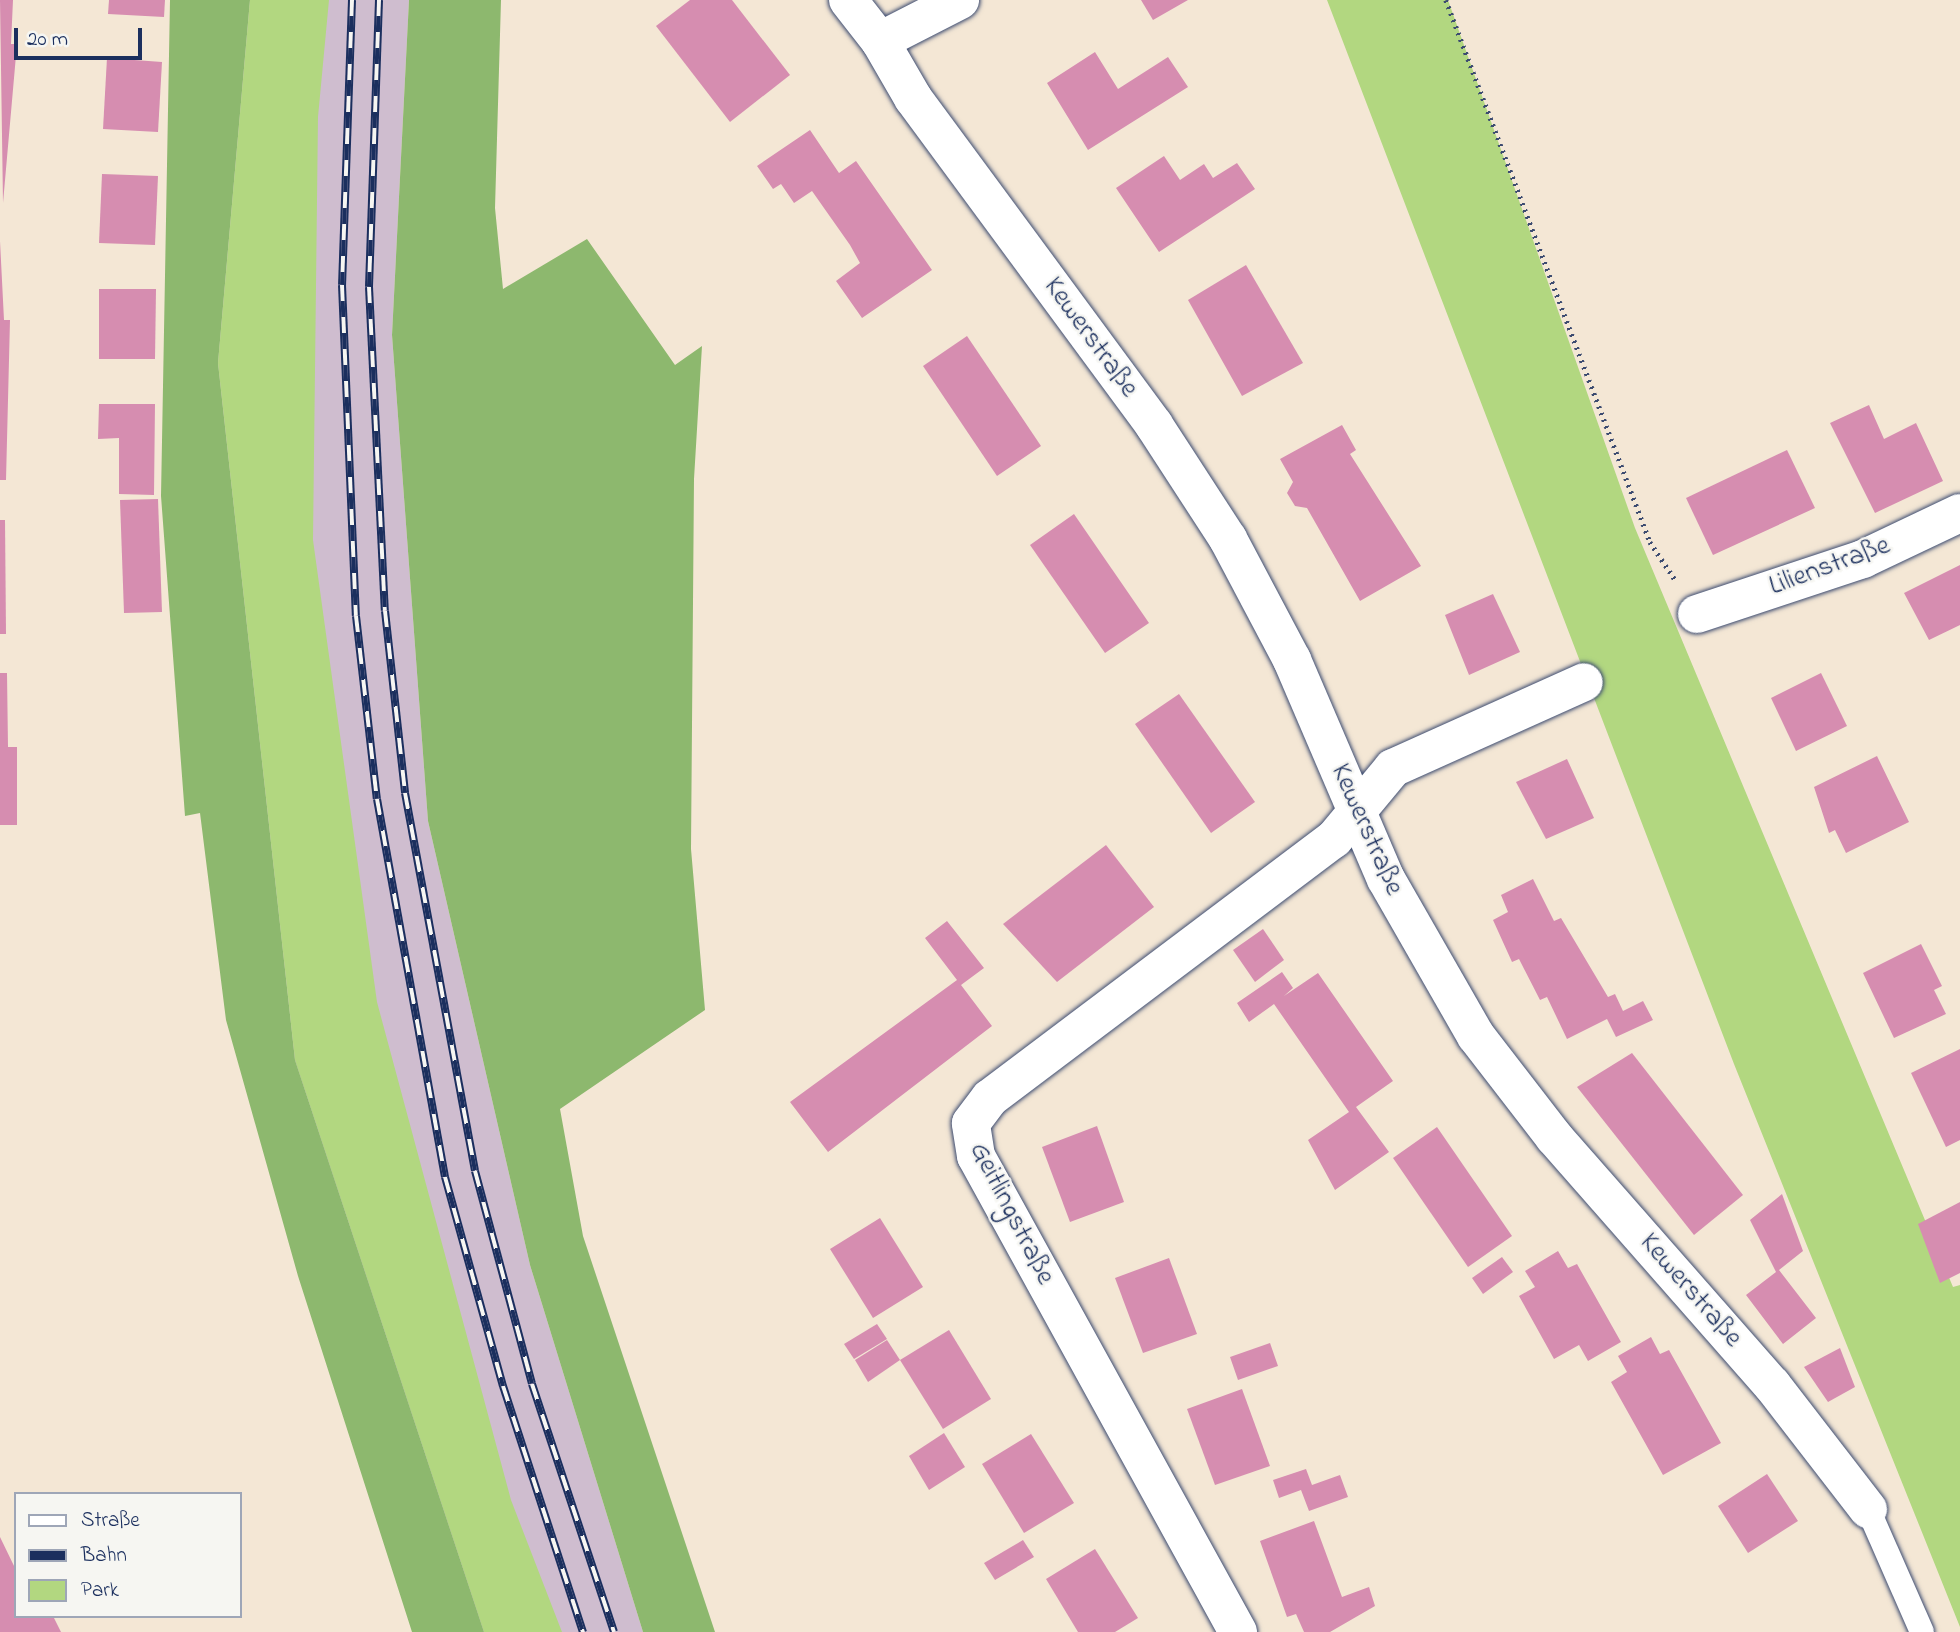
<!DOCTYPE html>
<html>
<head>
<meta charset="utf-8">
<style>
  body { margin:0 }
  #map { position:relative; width:1960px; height:1632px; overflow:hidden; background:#f4e7d5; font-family:"Indie Flower",sans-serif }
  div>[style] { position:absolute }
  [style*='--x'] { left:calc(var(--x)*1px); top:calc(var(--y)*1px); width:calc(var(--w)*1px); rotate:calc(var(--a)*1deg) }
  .industrial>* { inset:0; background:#cfbdcf }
  .green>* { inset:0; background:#b2d780 }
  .forest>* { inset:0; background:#8db86e }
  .building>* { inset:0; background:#d68db0 }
  .path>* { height:4.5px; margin-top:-2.25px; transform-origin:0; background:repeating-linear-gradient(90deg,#3c4b70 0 2px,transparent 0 7px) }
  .roads { filter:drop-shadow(0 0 2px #3c4b70) drop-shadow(0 0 2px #3c4b70) }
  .service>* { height:24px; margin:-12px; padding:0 12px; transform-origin:12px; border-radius:12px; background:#fff }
  .minor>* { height:38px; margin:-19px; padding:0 19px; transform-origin:19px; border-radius:19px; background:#fff }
  .tertiary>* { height:38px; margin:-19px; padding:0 19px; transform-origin:19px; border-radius:19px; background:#fff }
  .rail>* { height:8px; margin-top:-4px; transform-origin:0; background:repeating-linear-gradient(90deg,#f6f6f2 0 16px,#1b2f5e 0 32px); box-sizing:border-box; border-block:2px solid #1b2f5e }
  span { translate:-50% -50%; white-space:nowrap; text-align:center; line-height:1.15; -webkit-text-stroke:5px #f6f6f2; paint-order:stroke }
  .street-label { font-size:28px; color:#1b2f5e }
  .legend { position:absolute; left:14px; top:1492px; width:228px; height:126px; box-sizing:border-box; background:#f6f6f2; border:2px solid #9ea6b7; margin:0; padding:9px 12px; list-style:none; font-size:21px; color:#1b2f5e }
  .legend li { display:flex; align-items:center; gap:14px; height:35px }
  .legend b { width:35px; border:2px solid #9ea6b7 }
  .scale { position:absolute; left:14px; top:28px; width:128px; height:32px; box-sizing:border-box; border:4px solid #1b2f5e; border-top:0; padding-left:9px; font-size:21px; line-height:24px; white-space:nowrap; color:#1b2f5e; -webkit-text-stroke:5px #f6f6f2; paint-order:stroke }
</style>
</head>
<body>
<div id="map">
  <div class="industrial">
    <div style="clip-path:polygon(250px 0,409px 0,392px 335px,428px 821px,530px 1265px,643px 1632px,484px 1632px,295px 1060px)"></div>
  </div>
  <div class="green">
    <div style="clip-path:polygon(250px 0,329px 0,318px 117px,313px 540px,377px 1002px,511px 1500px,562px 1632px,484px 1632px,295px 1060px,218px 363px)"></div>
    <div style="clip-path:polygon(1327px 0,1448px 0,1635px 528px,1953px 1287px,1960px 1285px,1960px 1627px,1734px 1064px)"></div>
  </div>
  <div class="forest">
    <div style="clip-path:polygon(170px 0,250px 0,218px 363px,295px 1060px,484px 1632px,412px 1632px,298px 1276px,226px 1020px,200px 813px,185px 816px,161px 496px)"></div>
    <div style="clip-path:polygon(409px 0,501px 0,495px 208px,503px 289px,587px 239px,675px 365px,702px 346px,694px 479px,691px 849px,705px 1010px,560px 1109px,583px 1236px,715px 1632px,643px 1632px,530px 1265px,428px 821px,392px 335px)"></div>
  </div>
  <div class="building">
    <div style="clip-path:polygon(0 0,13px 0,11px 44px,17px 44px,3px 203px)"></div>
    <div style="clip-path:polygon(109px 0,165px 0,164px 17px,108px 14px)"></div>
    <div style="clip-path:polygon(690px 0,732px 0,790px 75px,730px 122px,656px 26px)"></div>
    <div style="clip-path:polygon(1141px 0,1188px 0,1153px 20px)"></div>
    <div style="clip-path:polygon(1095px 52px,1118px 89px,1168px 57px,1188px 87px,1088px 150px,1047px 83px)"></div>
    <div style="clip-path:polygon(107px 58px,162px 62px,158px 132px,103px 129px)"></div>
    <div style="clip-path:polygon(810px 130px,839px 173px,856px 161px,932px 270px,862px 318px,836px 281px,860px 263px,850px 245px,812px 191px,794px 203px,781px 184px,773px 189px,757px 166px)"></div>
    <div style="clip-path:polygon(1164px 156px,1180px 180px,1204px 164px,1213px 178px,1237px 163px,1255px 189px,1159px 252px,1116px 188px)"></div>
    <div style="clip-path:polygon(102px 174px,158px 176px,155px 245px,99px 243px)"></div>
    <div style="clip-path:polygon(0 241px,4px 320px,10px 320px,6px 480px,0 480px)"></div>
    <div style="clip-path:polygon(1246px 265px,1303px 363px,1242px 396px,1188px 300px)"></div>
    <div style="clip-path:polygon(99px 289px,156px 289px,155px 359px,99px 359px)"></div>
    <div style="clip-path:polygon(967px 336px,1041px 446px,997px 476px,923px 366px)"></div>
    <div style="clip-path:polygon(99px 404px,155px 404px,154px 495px,119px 494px,119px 438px,98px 439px)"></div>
    <div style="clip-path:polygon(1869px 405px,1884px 439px,1916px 423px,1943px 481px,1875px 513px,1830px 423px)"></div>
    <div style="clip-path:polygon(1342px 425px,1356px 450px,1350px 454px,1421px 566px,1360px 601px,1307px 508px,1295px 506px,1287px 493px,1293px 482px,1280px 459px)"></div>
    <div style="clip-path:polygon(1787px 450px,1815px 508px,1713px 555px,1686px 498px)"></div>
    <div style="clip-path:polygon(158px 499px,162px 612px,124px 613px,120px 500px)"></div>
    <div style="clip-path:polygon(1074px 514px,1149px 623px,1105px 653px,1030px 545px)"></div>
    <div style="clip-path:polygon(0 520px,5px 520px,6px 634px,0 634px)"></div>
    <div style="clip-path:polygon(1960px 565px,1960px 625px,1929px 640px,1904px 593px)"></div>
    <div style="clip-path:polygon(1493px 594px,1520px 652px,1469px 675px,1445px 615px)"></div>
    <div style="clip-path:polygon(0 673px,7px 673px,8px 747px,17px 747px,17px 825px,0 825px)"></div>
    <div style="clip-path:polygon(1821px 673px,1847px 726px,1796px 751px,1771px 698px)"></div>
    <div style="clip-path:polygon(1179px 694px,1255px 802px,1211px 833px,1135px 724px)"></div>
    <div style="clip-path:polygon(1877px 756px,1909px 822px,1846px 853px,1835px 830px,1829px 833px,1814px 787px)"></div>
    <div style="clip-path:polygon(1567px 759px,1594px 818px,1546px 839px,1516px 782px)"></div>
    <div style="clip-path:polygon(1106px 845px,1154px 907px,1057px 982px,1003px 924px)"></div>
    <div style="clip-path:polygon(1533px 879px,1554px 921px,1561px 918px,1608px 997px,1615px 994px,1623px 1011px,1643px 1001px,1653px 1020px,1616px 1037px,1607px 1019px,1567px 1039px,1547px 997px,1540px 1000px,1519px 959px,1512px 962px,1493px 920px,1508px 912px,1501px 895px)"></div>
    <div style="clip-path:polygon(947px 921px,984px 968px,961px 985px,992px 1026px,828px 1152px,790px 1102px,957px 980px,925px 938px)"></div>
    <div style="clip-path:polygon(1263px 929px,1284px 960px,1255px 982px,1233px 950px)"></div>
    <div style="clip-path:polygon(1921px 944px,1942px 986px,1934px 990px,1946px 1014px,1894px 1038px,1863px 973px)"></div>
    <div style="clip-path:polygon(1282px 972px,1293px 988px,1284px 996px,1318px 973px,1393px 1081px,1356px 1107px,1389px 1152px,1335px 1190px,1308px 1140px,1349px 1112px,1274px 1004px,1249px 1022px,1237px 1003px)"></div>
    <div style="clip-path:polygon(1960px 1049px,1960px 1140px,1946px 1147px,1911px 1073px)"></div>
    <div style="clip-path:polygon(1632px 1053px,1743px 1195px,1694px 1235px,1577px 1087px)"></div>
    <div style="clip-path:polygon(1097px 1126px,1124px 1202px,1070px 1222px,1042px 1147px)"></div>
    <div style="clip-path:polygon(1437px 1127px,1512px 1236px,1468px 1267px,1393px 1158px)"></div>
    <div style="clip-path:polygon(1782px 1194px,1803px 1251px,1779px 1270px,1816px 1318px,1783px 1344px,1746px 1295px,1776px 1272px,1750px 1220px)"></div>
    <div style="clip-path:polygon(1960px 1202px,1960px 1273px,1940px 1283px,1918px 1224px)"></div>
    <div style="clip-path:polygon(880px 1218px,923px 1287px,873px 1318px,830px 1249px)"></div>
    <div style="clip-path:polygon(1558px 1251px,1568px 1268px,1577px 1264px,1621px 1342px,1588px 1361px,1579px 1345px,1554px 1359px,1519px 1296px,1535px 1287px,1525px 1271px)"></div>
    <div style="clip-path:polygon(1502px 1257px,1513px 1272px,1483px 1294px,1472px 1278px)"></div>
    <div style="clip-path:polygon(1169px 1258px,1197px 1334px,1143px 1353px,1115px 1278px)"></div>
    <div style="clip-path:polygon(877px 1324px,887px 1339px,854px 1359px,844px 1344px)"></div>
    <div style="clip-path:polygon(949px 1330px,991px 1399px,943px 1429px,900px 1360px)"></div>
    <div style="clip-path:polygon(1651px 1337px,1660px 1354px,1669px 1350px,1721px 1443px,1663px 1475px,1611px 1382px,1627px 1372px,1618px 1356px)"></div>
    <div style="clip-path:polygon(887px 1340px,900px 1360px,868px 1382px,855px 1360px)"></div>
    <div style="clip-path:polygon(1270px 1343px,1278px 1366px,1238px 1380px,1230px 1357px)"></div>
    <div style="clip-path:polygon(1840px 1348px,1855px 1387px,1828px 1402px,1804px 1367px)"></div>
    <div style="clip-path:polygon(1242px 1389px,1270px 1466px,1215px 1485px,1187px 1409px)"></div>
    <div style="clip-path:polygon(944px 1433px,965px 1467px,929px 1490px,909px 1456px)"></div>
    <div style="clip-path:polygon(1031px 1434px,1074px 1503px,1024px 1533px,982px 1464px)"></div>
    <div style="clip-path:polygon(1306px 1469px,1312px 1485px,1340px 1475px,1348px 1497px,1309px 1511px,1301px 1490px,1279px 1498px,1273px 1480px)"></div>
    <div style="clip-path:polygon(1767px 1474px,1798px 1521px,1748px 1553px,1718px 1506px)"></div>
    <div style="clip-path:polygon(1314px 1521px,1342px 1597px,1369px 1587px,1375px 1606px,1330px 1632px,1304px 1632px,1296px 1614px,1287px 1617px,1260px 1541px)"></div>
    <div style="clip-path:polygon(0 1537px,15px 1568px,16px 1616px,53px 1616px,61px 1632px,0 1632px)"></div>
    <div style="clip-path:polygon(1023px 1540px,1034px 1557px,995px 1580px,984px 1563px)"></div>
    <div style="clip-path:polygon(1095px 1549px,1138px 1618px,1115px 1632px,1078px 1632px,1046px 1579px)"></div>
  </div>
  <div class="path">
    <div style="--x:1446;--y:0;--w:579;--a:69.37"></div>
    <div style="--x:1650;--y:542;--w:47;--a:56.3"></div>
  </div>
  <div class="roads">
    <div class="service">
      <div style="--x:1868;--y:1509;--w:134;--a:66.3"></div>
    </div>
    <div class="minor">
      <div style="--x:880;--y:41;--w:66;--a:59.9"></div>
      <div style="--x:913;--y:98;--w:406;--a:53.6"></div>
      <div style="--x:1154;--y:425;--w:136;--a:57"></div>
      <div style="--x:1228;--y:539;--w:137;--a:62.1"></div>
      <div style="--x:1292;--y:660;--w:238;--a:66.8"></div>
      <div style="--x:1386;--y:879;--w:181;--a:60.2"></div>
      <div style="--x:1476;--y:1036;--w:128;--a:52.3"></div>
      <div style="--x:1554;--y:1137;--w:330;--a:48.7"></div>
      <div style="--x:1772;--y:1385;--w:157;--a:52.3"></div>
      <div style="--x:1697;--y:614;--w:175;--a:-18.3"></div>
      <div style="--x:1863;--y:559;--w:107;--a:-25.4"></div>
      <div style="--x:1238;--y:1632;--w:543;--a:-118.83"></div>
      <div style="--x:976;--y:1156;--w:33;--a:-99"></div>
      <div style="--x:971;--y:1123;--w:31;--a:-53"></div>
      <div style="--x:990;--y:1098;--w:431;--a:-37"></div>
      <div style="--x:1334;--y:839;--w:92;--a:-50.3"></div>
      <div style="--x:1393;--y:768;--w:209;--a:-24.2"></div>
    </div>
    <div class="tertiary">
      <div style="--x:848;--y:0;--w:52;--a:52"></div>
      <div style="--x:880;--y:41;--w:90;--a:-27.1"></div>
    </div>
  </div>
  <div class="rail">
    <div style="--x:352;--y:0;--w:285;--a:92"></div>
    <div style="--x:342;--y:285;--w:331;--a:87.6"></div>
    <div style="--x:356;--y:616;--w:184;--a:83.5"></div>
    <div style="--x:377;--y:799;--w:384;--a:79.8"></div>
    <div style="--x:445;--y:1177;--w:217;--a:74.5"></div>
    <div style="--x:503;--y:1386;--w:259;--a:72"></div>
    <div style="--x:379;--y:0;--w:287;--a:92"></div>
    <div style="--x:369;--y:287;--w:324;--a:87.2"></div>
    <div style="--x:385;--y:611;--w:183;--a:83.7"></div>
    <div style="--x:405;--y:793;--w:384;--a:79.5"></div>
    <div style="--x:475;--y:1171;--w:220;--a:75"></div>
    <div style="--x:532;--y:1384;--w:261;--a:71.7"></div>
  </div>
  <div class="street-label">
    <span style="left:1090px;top:338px;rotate:54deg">Kewerstraße</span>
    <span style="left:1830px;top:567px;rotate:-20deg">Lilienstraße</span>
    <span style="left:1366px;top:830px;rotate:66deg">Kewerstraße</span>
    <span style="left:1011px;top:1214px;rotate:63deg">Geitlingstraße</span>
    <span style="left:1690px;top:1291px;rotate:49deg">Kewerstraße</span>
  </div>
  <ul class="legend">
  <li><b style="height:9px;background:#fff"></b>Straße</li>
  <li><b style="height:9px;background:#1b2f5e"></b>Bahn</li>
  <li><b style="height:19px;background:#b2d780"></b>Park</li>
  </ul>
  <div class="scale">20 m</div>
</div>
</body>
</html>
